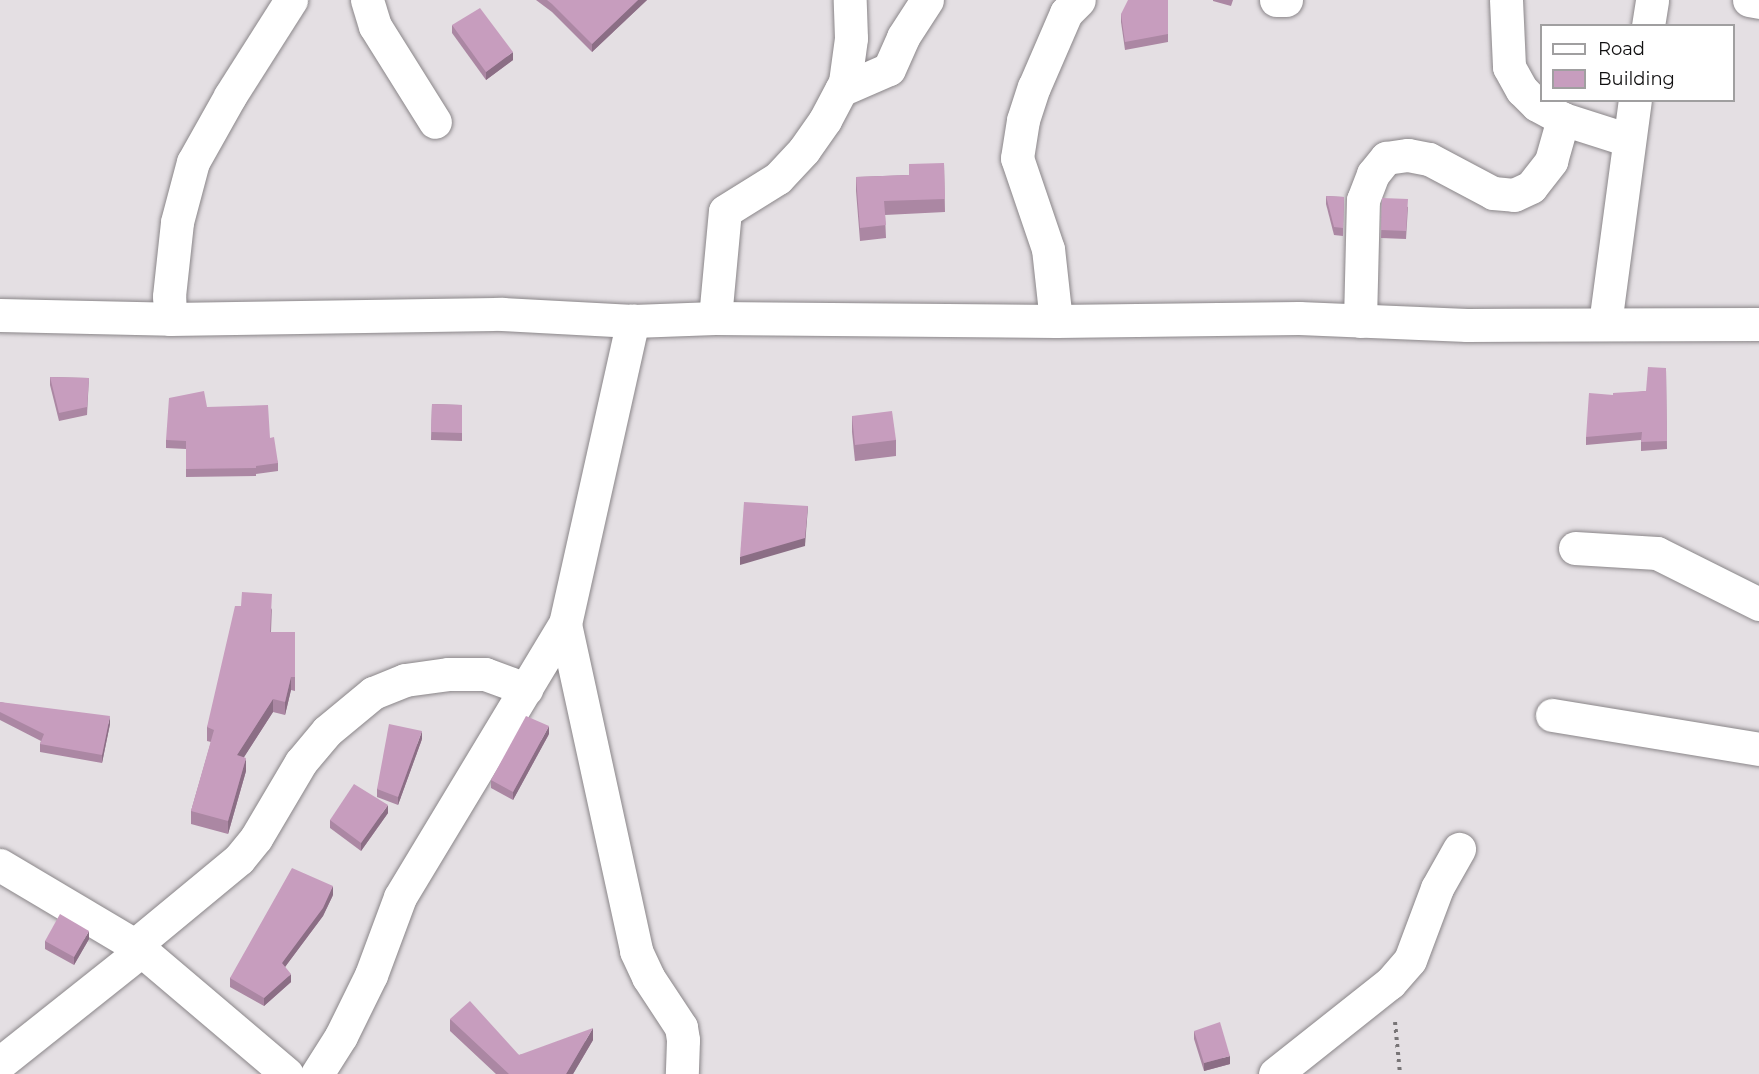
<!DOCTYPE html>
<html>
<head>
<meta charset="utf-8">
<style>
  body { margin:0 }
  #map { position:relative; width:1759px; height:1074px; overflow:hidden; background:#e4dfe3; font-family:Montserrat,sans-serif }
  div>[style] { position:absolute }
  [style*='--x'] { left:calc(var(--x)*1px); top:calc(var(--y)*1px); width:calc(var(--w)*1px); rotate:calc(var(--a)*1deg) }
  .path>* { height:4px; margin-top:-2px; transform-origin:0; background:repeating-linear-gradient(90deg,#777476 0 3px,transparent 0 7.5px) }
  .roads { filter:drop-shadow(0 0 2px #8a8689) drop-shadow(0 0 2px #8a8689) }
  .minor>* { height:33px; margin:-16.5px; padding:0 16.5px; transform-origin:16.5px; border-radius:16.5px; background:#fff }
  .tertiary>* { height:33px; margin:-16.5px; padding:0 16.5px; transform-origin:16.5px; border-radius:16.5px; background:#fff }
  .wall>* { inset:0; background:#ab87a3 }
  .shaded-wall>* { inset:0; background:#8b6e85 }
  .building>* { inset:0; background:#c79dbe }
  span { translate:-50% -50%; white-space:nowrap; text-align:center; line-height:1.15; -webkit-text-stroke:4.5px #fff; paint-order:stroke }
  .legend { position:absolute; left:1540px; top:24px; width:195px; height:78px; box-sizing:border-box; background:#fff; border:2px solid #a09fa0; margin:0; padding:8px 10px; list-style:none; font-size:18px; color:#111011 }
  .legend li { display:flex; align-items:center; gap:12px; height:30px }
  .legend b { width:30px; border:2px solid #a09fa0 }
</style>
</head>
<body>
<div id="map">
  <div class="path">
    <div style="--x:1395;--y:1022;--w:52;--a:84.5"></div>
  </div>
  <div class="roads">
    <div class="minor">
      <div style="--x:367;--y:0;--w:27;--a:73"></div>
      <div style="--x:375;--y:26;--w:113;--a:58"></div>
      <div style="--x:1276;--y:0;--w:10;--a:0"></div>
      <div style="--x:1506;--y:0;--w:67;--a:87.4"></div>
      <div style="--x:1509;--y:67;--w:26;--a:61"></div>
      <div style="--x:1522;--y:90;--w:21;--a:45"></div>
      <div style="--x:1537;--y:105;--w:30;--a:28"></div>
      <div style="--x:1563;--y:119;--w:69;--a:17.7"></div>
      <div style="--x:1749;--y:0;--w:10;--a:11"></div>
      <div style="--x:1648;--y:26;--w:26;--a:-81"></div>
      <div style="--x:841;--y:90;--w:52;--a:-23.6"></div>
      <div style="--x:889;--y:69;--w:35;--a:-66"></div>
      <div style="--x:903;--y:37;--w:44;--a:-57"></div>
      <div style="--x:715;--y:318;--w:107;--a:-84.7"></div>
      <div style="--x:725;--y:211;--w:62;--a:-31.9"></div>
      <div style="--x:778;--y:178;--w:38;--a:-47"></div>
      <div style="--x:804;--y:150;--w:37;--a:-55"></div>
      <div style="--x:825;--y:120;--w:43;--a:-62.2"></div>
      <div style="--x:845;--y:82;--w:44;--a:-82.2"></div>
      <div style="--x:851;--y:38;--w:38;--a:-92"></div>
      <div style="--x:170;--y:319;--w:23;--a:-92"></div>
      <div style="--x:169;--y:296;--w:74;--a:-83.8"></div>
      <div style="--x:177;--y:222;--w:62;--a:-75.1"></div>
      <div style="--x:193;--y:162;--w:76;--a:-60.7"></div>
      <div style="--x:230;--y:96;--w:114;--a:-57.6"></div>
      <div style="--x:1056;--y:321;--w:72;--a:-96.3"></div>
      <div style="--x:1048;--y:249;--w:96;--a:-108.8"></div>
      <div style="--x:1017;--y:158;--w:38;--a:-81"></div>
      <div style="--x:1023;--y:120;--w:35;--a:-72"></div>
      <div style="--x:1034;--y:87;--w:81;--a:-66.6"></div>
      <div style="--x:1066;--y:13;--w:18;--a:-45"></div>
      <div style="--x:1360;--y:321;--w:121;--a:-88.6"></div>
      <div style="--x:1363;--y:200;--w:28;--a:-69"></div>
      <div style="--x:1373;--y:174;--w:21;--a:-51"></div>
      <div style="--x:1386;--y:158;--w:22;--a:-8"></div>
      <div style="--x:1408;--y:155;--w:21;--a:11"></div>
      <div style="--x:1429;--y:159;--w:72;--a:28"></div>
      <div style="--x:1493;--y:193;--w:21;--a:5"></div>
      <div style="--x:1514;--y:195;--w:19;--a:-25"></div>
      <div style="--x:1531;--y:187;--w:33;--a:-52"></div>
      <div style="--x:1551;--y:161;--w:44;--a:-74.1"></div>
      <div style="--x:1605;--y:324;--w:226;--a:-82.4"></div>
      <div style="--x:1575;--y:548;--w:82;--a:3.5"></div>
      <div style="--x:1657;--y:553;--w:114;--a:26.6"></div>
      <div style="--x:565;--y:624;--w:335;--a:77.7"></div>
      <div style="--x:636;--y:951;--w:29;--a:65"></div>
      <div style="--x:648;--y:977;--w:60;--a:56.6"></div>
      <div style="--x:681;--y:1027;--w:13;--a:81"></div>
      <div style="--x:683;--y:1040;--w:34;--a:92"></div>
      <div style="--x:1552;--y:715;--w:210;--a:9.3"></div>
      <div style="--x:0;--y:865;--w:157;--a:30.7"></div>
      <div style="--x:135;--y:945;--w:199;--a:40.3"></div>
      <div style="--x:135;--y:945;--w:135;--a:-39.6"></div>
      <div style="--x:239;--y:859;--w:27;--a:-51"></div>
      <div style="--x:256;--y:838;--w:88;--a:-59.4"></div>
      <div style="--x:301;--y:762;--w:40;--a:-50"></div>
      <div style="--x:327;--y:731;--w:60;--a:-39.6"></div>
      <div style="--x:373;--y:693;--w:35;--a:-22"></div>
      <div style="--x:405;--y:680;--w:43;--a:-7.9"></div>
      <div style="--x:448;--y:674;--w:37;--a:0"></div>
      <div style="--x:485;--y:674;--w:44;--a:20.1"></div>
      <div style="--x:0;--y:1063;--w:181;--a:-38.5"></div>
      <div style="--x:317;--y:1074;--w:45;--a:-57.7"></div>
      <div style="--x:341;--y:1036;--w:68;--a:-63.8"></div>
      <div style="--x:371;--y:975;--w:83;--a:-69.6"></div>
      <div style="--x:400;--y:897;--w:319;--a:-58.9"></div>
      <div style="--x:565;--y:624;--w:311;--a:-77.4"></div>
      <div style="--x:1275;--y:1074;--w:147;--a:-38.4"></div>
      <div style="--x:1390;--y:983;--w:30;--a:-49"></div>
      <div style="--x:1410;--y:960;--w:77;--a:-69.4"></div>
      <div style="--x:1437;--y:888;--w:45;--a:-60.6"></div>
    </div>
    <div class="tertiary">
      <div style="--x:0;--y:315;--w:170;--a:1.3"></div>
      <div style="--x:170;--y:319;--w:332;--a:-0.9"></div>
      <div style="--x:502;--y:314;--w:131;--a:3.1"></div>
      <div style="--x:633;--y:321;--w:82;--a:-2.1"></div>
      <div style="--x:715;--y:318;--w:341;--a:0.5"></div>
      <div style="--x:1056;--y:321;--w:243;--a:-0.7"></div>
      <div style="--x:1299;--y:318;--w:168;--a:2.4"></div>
      <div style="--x:1467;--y:325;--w:292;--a:-0.2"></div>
    </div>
  </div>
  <div class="wall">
    <div style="clip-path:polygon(536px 0,647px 0,592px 52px,552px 12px)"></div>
    <div style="clip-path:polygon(1168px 0,1168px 42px,1125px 50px,1121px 22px,1121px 14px)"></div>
    <div style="clip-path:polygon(1213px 0,1233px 0,1231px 6px,1213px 1px)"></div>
    <div style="clip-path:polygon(452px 25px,513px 60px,486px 80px,452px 33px)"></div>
    <div style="clip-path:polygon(944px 163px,945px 212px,885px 215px,886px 238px,860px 241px,856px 191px,856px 177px,909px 175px)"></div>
    <div style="clip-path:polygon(1326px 196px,1344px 197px,1343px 236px,1334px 235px,1326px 204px)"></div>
    <div style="clip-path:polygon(1382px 198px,1408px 207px,1406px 239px,1381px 238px)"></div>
    <div style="clip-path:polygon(1666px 368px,1667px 449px,1641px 451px,1641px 440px,1586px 445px,1586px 437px,1613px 395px,1646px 391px)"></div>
    <div style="clip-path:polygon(50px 377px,89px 378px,87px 415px,59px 421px,50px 385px)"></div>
    <div style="clip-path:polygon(432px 404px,462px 405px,462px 441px,431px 440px)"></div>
    <div style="clip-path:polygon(207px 407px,270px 438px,278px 463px,278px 471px,256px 474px,256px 476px,186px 477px,186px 449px,166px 448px,166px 440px)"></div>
    <div style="clip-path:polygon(852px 416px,896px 440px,896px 456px,855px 461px,852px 432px)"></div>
    <div style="clip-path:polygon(272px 608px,271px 632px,295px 632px,295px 691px,291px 690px,285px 715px,273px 712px,244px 757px,246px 771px,228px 834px,191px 824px,191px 811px,211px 742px,207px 741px,207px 727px)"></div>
    <div style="clip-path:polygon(0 702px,110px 724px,102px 763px,40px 752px,40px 744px,41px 741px,0 720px)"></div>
    <div style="clip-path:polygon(549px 734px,513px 800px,491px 788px,491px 780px)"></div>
    <div style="clip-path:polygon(422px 739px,398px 805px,377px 797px,377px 789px)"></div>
    <div style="clip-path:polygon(388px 813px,361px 851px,330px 828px,330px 820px)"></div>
    <div style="clip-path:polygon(333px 895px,323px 916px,285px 967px,291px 982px,264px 1006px,230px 987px,230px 978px)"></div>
    <div style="clip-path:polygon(89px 939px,74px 965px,45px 949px,45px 941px)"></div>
    <div style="clip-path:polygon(450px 1019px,519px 1055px,593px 1040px,573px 1074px,496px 1074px,450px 1031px)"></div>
    <div style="clip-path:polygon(1194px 1031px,1230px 1064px,1204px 1071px,1194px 1039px)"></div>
  </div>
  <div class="shaded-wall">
    <div style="clip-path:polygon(638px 0,647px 0,592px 52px,592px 44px)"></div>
    <div style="clip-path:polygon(513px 52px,513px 60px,486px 80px,486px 72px)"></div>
    <div style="clip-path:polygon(808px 506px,805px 546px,740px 565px,740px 557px)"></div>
    <div style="clip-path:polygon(291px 677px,291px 690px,285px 715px,285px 702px)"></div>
    <div style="clip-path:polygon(273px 699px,273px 712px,237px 768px,237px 755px)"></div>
    <div style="clip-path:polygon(110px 716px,110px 724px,102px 763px,102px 755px)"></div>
    <div style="clip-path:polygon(549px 726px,549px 734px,513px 800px,513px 792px)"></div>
    <div style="clip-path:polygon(422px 731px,422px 739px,398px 805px,398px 797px)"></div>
    <div style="clip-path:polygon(246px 758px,246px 771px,228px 834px,228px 821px)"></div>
    <div style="clip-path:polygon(388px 805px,388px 813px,361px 851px,361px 843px)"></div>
    <div style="clip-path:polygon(333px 886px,333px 895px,323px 916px,282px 971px,282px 963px)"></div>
    <div style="clip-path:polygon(89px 931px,89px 939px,74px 965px,74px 957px)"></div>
    <div style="clip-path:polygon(291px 974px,291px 982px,264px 1006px,264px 998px)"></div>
    <div style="clip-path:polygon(593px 1028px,593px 1040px,573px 1074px,566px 1074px)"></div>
    <div style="clip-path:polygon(1230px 1056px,1230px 1064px,1204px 1071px,1204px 1063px)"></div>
  </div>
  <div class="building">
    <div style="clip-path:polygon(547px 0,638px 0,592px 44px,552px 4px)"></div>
    <div style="clip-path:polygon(1128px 0,1168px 0,1168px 34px,1125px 42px,1121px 14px)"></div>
    <div style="clip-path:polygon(480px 8px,513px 52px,486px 72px,452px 25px)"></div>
    <div style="clip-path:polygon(944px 163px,945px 199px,884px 201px,886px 225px,860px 228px,856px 177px,909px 175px,909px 164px)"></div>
    <div style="clip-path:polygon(1326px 196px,1344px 197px,1343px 228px,1334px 227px)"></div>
    <div style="clip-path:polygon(1382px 198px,1408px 199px,1406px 231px,1381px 230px)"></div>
    <div style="clip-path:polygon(1648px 367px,1666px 368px,1667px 441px,1641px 442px,1642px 432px,1586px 437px,1589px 393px,1613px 395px,1613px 393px,1646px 391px)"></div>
    <div style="clip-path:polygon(50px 377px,89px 378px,87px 407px,59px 413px)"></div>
    <div style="clip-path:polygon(204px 391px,207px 407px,268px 405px,270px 438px,274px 437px,278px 463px,256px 466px,256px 468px,186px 469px,186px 441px,166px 440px,169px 398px)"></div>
    <div style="clip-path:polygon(432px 404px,462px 405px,462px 433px,431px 432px)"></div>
    <div style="clip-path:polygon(892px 411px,896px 440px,855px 445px,852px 416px)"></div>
    <div style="clip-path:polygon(744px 502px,808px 506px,805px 538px,740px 557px)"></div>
    <div style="clip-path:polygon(242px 592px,272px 594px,270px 632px,295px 632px,295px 677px,291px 677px,285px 702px,273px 699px,237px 755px,246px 758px,228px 821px,191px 811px,214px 730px,207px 727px,235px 606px,241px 606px)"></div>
    <div style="clip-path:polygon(0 702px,110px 716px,102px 755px,40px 744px,44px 734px,0 712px)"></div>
    <div style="clip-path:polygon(526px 716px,549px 726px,513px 792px,491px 780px)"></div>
    <div style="clip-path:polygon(389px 724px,422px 731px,398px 797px,377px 789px)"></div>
    <div style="clip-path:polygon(354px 784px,388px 805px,361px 843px,330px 820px)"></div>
    <div style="clip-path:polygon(292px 868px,333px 886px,323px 908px,282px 963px,291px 974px,264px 998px,230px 978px)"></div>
    <div style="clip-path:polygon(60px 914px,89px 931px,74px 957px,45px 941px)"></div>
    <div style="clip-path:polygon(470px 1001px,519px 1055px,593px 1028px,566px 1074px,509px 1074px,450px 1019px)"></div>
    <div style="clip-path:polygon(1220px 1022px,1230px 1056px,1204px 1063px,1194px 1031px)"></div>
  </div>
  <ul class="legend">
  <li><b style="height:8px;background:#fff"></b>Road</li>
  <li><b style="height:16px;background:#c79dbe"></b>Building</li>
  </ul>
</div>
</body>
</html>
